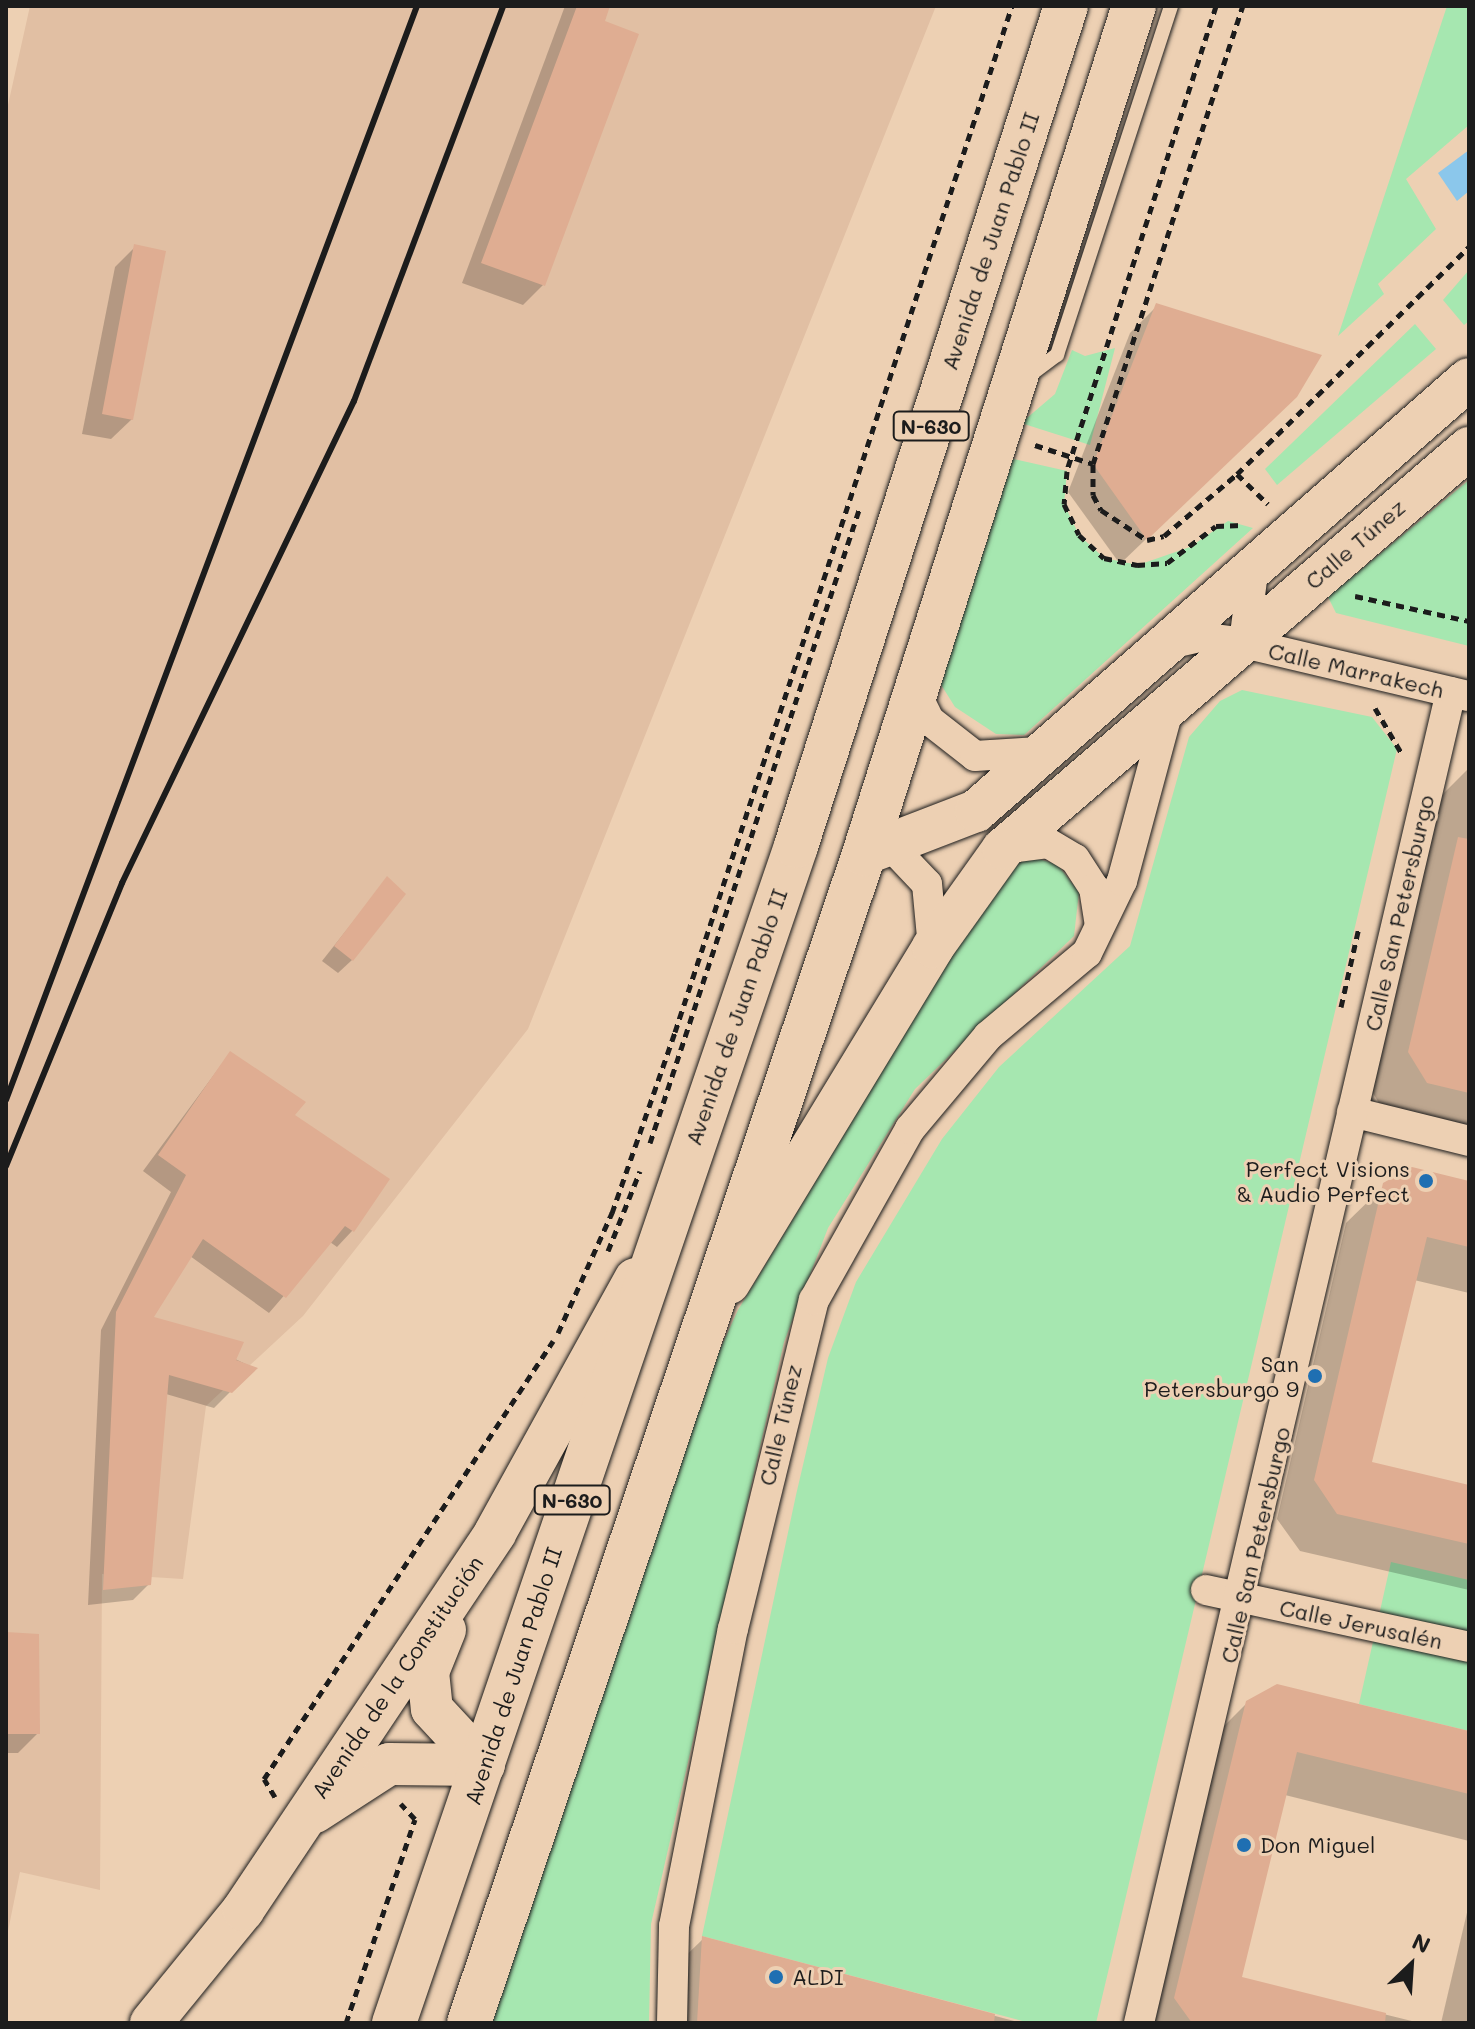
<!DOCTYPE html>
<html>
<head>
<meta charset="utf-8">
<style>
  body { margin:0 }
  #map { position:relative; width:1475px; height:2029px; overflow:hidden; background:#edd0b3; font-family:Mali,sans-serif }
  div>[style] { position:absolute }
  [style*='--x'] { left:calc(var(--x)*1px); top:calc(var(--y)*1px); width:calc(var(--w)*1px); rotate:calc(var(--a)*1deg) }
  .built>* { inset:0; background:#e1bfa3 }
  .green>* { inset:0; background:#a6e7b0 }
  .water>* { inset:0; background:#8bc7eb }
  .shadow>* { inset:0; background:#0003 }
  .building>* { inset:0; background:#dfad92 }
  .path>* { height:5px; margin-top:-2.5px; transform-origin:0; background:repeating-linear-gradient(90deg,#1c1c1c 0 8px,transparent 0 14px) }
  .roads { filter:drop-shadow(0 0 2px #1c1c1c) drop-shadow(0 0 2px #1c1c1c) }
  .lane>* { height:14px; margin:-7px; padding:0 7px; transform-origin:7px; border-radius:7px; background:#edd0b3 }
  .street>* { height:30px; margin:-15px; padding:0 15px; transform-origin:15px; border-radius:15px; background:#edd0b3 }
  .secondary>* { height:42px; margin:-21px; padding:0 21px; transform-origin:21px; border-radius:21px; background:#edd0b3 }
  .highway>* { height:44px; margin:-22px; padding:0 22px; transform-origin:22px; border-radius:22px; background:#edd0b3 }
  .rail>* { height:6px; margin:-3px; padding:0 3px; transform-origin:3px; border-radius:3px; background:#1c1c1c }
  .dots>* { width:22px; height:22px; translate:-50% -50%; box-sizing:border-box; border:4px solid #edd0b3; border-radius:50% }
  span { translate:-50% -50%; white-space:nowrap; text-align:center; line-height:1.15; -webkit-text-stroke:6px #edd0b3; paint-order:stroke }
  .shield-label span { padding:2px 6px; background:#edd0b3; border:2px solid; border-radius:6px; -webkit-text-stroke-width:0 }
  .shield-label { font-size:20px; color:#1c1c1c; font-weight:700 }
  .street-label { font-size:22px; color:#1c1c1c }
  .poi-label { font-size:22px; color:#1c1c1c }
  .right { translate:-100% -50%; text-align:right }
  .left { translate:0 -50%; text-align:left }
  .frame { position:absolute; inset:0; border:8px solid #1c1c1c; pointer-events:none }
  .north { position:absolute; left:1371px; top:1925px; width:80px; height:80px; -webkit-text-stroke:6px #edd0b3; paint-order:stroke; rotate:25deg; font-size:22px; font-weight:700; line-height:32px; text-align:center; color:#1c1c1c }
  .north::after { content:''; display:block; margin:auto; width:28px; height:36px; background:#1c1c1c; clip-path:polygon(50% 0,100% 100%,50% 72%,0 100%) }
</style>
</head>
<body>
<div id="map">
  <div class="built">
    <div style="clip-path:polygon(30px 6px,936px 6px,528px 1029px,303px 1316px,206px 1406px,183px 1579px,102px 1574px,100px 1890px,20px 1872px,6px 1941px,6px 114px)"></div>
  </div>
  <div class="green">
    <div style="clip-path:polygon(1447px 6px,1469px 6px,1469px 125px,1406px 179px,1436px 229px,1378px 284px,1384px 294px,1338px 336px)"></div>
    <div style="clip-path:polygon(1469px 270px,1469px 321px,1464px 325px,1443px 300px)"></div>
    <div style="clip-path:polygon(1415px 324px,1436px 349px,1277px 485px,1265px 469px)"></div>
    <div style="clip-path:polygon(1115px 348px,1090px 445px,1021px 423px,1055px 394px,1072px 350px,1085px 356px)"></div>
    <div style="clip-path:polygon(1009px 458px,1067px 471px,1064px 504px,1079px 535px,1104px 558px,1138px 565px,1190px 547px,1228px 521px,1253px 528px,1024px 735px,996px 734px,955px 707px,940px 683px)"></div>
    <div style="clip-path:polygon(1469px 480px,1469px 646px,1336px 613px,1328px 597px)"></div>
    <div style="clip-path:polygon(1242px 690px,1372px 717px,1397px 749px,1096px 2023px,1030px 2023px,702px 1936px,796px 1495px,828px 1358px,856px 1282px,942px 1139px,999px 1067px,1130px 946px,1189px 737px,1220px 701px)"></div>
    <div style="clip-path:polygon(1038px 859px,1057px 864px,1079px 892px,1074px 936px,915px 1089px,828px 1228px,784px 1342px,651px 1924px,649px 2023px,492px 2023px,710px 1371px,738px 1310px,1000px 876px,1022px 860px)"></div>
    <div style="clip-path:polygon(1391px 1562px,1469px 1580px,1469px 1731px,1359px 1704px)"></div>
  </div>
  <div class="water">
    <div style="clip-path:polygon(1469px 150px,1469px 191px,1457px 201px,1438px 173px)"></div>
  </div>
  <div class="shadow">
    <div style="clip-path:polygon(565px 6px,608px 6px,543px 285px,523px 305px,462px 283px)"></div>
    <div style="clip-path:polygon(135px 247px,132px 419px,111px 439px,82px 434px,115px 267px)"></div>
    <div style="clip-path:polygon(1157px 306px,1267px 423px,1120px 564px,1068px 492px,1130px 333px)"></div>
    <div style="clip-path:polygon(1469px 768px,1469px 1139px,1390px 1121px,1371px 1090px,1440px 797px)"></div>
    <div style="clip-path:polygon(387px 879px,352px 960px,338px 973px,322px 961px)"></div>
    <div style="clip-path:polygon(230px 1053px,293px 1115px,387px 1180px,352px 1231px,337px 1247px,330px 1242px,269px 1313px,190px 1256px,151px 1319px,254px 1368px,214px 1408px,166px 1394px,149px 1584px,133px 1600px,88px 1605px,101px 1330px,171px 1192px,143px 1171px)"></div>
    <div style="clip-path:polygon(1469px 1183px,1469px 1293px,1414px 1280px,1370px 1464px,1469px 1487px,1469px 1590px,1300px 1551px,1277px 1519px,1346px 1223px,1385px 1185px)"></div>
    <div style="clip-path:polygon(6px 1634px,38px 1733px,18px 1753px,6px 1753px)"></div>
    <div style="clip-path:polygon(1247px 1703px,1469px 1733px,1469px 1841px,1285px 1795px,1240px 1979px,1420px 2023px,1141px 2023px,1209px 1741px)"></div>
    <div style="clip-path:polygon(1469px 1904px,1469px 2023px,1441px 2023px)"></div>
    <div style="clip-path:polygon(703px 1939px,1022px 2023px,673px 2023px,676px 1965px)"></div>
  </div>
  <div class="building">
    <div style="clip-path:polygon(577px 6px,610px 6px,605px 21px,639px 34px,545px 286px,481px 263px)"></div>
    <div style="clip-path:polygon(134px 244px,166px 251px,133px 420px,102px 414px)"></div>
    <div style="clip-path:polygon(1156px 303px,1322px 355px,1297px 397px,1147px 540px,1093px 464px)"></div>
    <div style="clip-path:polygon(1458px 837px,1469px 839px,1469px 1093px,1427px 1083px,1408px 1052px)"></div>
    <div style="clip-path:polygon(387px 876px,406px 894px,353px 961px,334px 946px)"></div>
    <div style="clip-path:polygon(230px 1051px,306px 1102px,295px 1115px,390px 1179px,354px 1232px,345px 1226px,286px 1298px,203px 1239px,154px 1317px,244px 1342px,236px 1360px,258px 1368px,232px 1393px,169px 1375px,151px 1585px,103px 1590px,116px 1312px,186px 1175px,158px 1155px)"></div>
    <div style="clip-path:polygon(1412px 1167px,1469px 1181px,1469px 1247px,1427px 1237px,1372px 1462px,1469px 1485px,1469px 1544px,1337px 1514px,1314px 1480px,1383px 1183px)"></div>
    <div style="clip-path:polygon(6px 1632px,39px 1634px,40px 1734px,6px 1734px)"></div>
    <div style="clip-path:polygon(1277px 1684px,1469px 1731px,1469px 1794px,1297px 1752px,1242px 1977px,1386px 2013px,1385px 2023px,1192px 2023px,1174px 1998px,1246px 1701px)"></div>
    <div style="clip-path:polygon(702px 1936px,995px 2014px,994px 2023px,697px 2023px)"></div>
  </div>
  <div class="path">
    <div style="--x:1216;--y:6;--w:488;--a:107.8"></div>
    <div style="--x:1067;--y:471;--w:33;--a:95"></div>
    <div style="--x:1064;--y:504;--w:34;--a:64"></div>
    <div style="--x:1079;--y:535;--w:34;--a:43"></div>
    <div style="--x:1104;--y:558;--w:34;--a:12"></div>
    <div style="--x:1137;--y:565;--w:30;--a:-4"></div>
    <div style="--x:1167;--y:563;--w:61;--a:-37.1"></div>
    <div style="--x:1216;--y:526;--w:26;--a:-2"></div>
    <div style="--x:1035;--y:445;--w:61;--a:18.1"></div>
    <div style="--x:1093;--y:464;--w:31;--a:90"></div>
    <div style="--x:1093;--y:495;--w:17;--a:62"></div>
    <div style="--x:1101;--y:510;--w:55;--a:33.1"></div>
    <div style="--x:1147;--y:540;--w:17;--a:-13"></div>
    <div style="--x:1164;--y:536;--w:96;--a:-40.3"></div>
    <div style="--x:1237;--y:474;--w:43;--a:44.1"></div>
    <div style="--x:1093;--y:464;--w:482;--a:-71.9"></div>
    <div style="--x:1237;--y:474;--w:325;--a:-44.4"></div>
    <div style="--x:1355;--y:596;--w:117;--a:12.4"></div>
    <div style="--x:1375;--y:708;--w:53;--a:59.6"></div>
    <div style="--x:1341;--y:1007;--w:82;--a:-77.3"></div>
    <div style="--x:650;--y:1143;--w:670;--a:-71.73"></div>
    <div style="--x:608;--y:1251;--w:86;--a:-68.2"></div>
    <div style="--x:558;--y:1333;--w:132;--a:-65.8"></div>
    <div style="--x:612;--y:1213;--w:192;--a:-70.8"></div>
    <div style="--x:675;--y:1032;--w:1080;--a:-71.82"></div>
    <div style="--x:275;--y:1797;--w:21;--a:-121"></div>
    <div style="--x:264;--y:1779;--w:525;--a:-56.58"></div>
    <div style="--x:346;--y:2023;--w:215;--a:-71.3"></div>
    <div style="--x:415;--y:1819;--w:21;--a:-133"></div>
  </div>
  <div class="roads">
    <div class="lane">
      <div style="--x:1026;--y:378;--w:39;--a:-37"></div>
      <div style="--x:1057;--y:355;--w:367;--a:-71.9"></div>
    </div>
    <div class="street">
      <div style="--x:1244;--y:643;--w:80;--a:-82.8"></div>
      <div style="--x:1165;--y:645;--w:36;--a:-13"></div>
      <div style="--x:1200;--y:637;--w:44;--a:7.8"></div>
      <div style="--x:1244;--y:643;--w:231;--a:13.3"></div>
      <div style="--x:913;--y:687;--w:37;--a:64"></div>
      <div style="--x:929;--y:720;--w:58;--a:38"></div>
      <div style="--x:975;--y:756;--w:64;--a:-3.6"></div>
      <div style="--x:889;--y:844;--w:55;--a:46.5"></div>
      <div style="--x:927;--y:884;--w:63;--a:84.6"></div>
      <div style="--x:1003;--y:849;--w:45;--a:-7.6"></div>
      <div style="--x:1048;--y:843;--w:31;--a:31"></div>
      <div style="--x:1075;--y:859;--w:35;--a:57"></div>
      <div style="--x:1094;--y:888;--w:36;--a:81"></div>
      <div style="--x:1352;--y:1112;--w:121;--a:13.9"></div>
      <div style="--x:1206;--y:1590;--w:269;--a:12.2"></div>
      <div style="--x:672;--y:2023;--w:97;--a:-88.8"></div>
      <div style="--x:674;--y:1926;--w:303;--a:-78.8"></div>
      <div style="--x:733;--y:1629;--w:339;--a:-76.2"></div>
      <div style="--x:814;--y:1300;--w:196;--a:-60.7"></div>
      <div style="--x:910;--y:1129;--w:121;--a:-50"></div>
      <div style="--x:988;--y:1036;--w:129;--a:-40"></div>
      <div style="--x:1087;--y:953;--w:80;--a:-64.1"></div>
      <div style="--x:1122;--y:881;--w:180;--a:-74.9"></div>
      <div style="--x:1139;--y:2023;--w:1367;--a:-76.81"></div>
    </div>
    <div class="secondary">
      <div style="--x:864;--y:854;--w:120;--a:-21"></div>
      <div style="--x:976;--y:811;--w:655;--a:-41.23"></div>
      <div style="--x:729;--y:1283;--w:393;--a:-58.7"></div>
      <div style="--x:933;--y:947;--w:120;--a:-54.5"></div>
      <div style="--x:1003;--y:849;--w:615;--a:-40.71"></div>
      <div style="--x:445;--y:1630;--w:45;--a:112"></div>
      <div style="--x:428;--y:1672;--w:37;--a:84"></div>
      <div style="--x:432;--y:1709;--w:76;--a:47.1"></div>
      <div style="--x:315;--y:1812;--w:88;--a:-33"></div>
      <div style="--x:389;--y:1764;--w:95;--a:0.6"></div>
      <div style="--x:151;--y:2023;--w:146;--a:-50.8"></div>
      <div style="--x:243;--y:1910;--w:453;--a:-56.2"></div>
      <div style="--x:495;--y:1533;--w:290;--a:-61.1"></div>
    </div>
    <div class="highway">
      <div style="--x:394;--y:2023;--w:1244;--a:-71.14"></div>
      <div style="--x:796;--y:846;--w:882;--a:-72.18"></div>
      <div style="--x:469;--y:2023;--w:1234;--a:-71.33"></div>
      <div style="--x:864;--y:854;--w:890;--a:-72.34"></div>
    </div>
  </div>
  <div class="rail">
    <div style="--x:6;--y:1100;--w:1169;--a:-69.41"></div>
    <div style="--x:6;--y:1166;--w:306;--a:-67.7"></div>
    <div style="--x:122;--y:883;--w:535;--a:-64.3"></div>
    <div style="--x:354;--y:401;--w:422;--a:-69.3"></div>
  </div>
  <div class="dots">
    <div style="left:1426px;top:1181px;background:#1f6fb2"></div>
    <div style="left:1315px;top:1376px;background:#1f6fb2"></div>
    <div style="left:1244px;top:1845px;background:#1f6fb2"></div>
    <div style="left:776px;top:1977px;background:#1f6fb2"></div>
  </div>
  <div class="shield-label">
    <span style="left:931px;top:426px">N-630</span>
    <span style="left:572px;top:1500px">N-630</span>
  </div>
  <div class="street-label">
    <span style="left:990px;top:241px;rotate:-72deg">Avenida de Juan Pablo II</span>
    <span style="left:1355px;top:544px;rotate:-41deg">Calle Túnez</span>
    <span style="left:1356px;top:670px;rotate:13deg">Calle Marrakech</span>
    <span style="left:1399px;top:913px;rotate:-77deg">Calle San Petersburgo</span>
    <span style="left:736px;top:1017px;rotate:-71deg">Avenida de Juan Pablo II</span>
    <span style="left:780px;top:1425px;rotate:-77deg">Calle Túnez</span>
    <span style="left:1255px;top:1545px;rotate:-77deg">Calle San Petersburgo</span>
    <span style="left:1361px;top:1624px;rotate:12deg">Calle Jerusalén</span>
    <span style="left:513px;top:1676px;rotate:-72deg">Avenida de Juan Pablo II</span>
    <span style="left:397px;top:1677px;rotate:-56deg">Avenida de la Constitución</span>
  </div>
  <div class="poi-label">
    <span class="right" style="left:1410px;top:1181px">Perfect Visions<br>&amp; Audio Perfect</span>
    <span class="right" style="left:1299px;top:1376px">San<br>Petersburgo 9</span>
    <span class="left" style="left:1260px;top:1845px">Don Miguel</span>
    <span class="left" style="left:792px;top:1977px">ALDI</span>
  </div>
  <div class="frame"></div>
  <div class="north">N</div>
</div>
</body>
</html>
